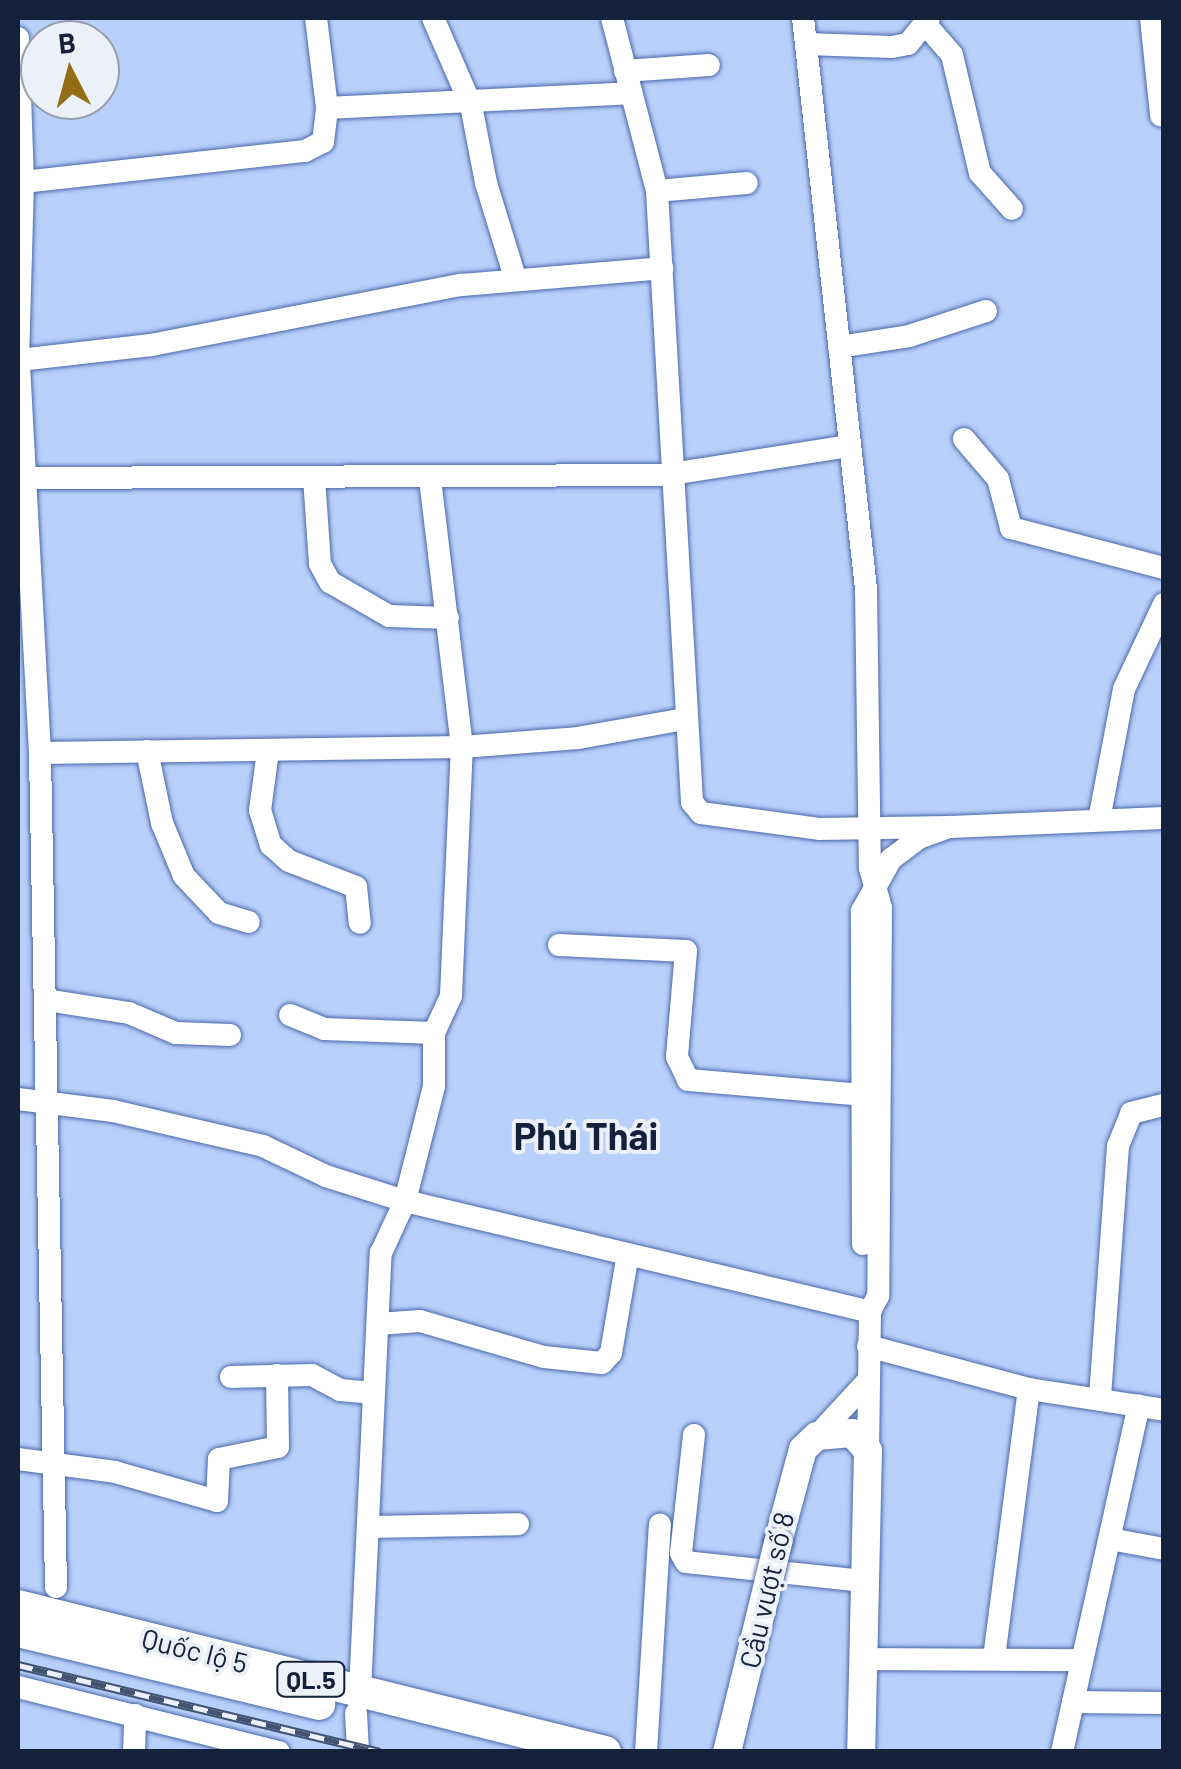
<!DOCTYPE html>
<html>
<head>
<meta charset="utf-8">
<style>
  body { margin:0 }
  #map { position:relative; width:1181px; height:1769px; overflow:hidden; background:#b9d0fb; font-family:Barlow,sans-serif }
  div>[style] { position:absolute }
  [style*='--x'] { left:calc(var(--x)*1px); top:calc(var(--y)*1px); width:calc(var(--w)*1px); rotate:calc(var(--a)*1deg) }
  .roads { filter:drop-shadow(0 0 2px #4969a9) drop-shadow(0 0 2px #4969a9) }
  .minor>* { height:22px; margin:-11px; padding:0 11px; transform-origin:11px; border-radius:11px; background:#fff }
  .major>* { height:28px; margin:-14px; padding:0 14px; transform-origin:14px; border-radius:14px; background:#fff }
  .highway>* { height:32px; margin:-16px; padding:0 16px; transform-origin:16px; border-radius:16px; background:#fff }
  .rail>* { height:9px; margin-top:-4.5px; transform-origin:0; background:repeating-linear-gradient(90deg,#ecf0f8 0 15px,#435372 0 30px); box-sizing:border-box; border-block:2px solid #435372 }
  .bridges { filter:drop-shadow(0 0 2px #4969a9) drop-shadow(0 0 2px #4969a9) }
  .major-bridge>* { height:28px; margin:-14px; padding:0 14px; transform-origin:14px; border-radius:14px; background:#fff }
  span { translate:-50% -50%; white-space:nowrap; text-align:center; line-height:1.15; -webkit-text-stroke:8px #ecf0f8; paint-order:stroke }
  .shield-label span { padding:2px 8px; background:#ecf0f8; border:2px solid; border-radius:8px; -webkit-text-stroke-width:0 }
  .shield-label { font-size:25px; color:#14213b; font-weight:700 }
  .street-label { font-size:28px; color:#14213b }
  .district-label { font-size:38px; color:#14213b; font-weight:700 }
  .frame { position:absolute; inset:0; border:20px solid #14213b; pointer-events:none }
  .north { position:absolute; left:20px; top:20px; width:100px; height:100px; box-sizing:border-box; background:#ecf0f8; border:2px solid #969dac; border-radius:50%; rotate:354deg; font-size:28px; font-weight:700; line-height:40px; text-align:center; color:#14213b }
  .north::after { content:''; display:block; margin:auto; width:35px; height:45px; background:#926d14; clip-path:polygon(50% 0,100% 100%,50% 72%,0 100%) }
</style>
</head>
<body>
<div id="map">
  <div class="roads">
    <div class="minor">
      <div style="--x:316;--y:18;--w:91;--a:83"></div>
      <div style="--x:433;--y:18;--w:95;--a:66.4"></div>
      <div style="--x:471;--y:105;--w:79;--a:79.1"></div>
      <div style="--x:486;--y:183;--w:98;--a:72.9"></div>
      <div style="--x:612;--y:18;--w:179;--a:75.4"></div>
      <div style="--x:657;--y:191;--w:612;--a:86.72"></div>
      <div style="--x:692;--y:802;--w:14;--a:51"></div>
      <div style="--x:701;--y:813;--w:119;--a:7.7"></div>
      <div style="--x:819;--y:829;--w:131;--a:-0.9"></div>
      <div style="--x:803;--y:18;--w:574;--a:83.7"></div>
      <div style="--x:866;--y:589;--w:279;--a:89.2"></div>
      <div style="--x:870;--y:868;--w:41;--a:74.6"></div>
      <div style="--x:881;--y:908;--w:388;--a:90.4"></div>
      <div style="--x:878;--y:1296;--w:18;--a:117"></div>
      <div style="--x:870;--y:1312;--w:139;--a:90.8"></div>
      <div style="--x:1151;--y:18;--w:98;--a:84.1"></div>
      <div style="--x:927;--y:26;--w:38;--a:49"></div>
      <div style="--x:952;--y:55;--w:121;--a:76.7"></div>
      <div style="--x:980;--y:173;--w:48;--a:48.4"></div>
      <div style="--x:18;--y:38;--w:144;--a:88"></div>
      <div style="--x:23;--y:182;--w:178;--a:91.6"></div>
      <div style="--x:807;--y:44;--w:85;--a:2"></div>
      <div style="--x:892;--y:47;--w:16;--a:-11"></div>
      <div style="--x:908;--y:44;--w:33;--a:-51"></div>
      <div style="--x:625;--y:71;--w:84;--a:-4.1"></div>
      <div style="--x:23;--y:182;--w:284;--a:-6.3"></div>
      <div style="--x:305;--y:151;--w:20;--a:-27"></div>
      <div style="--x:323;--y:142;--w:34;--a:-83"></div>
      <div style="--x:327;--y:108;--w:303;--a:-2.8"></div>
      <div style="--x:657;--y:191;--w:90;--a:-5.1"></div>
      <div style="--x:839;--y:347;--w:71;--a:-8.9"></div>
      <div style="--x:909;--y:336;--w:81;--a:-18"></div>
      <div style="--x:964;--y:439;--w:52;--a:49.6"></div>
      <div style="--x:998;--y:479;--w:51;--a:75.1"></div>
      <div style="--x:1011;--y:528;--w:158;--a:14.7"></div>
      <div style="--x:27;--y:478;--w:639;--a:-0.27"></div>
      <div style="--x:666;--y:475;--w:186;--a:-9"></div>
      <div style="--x:314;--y:478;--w:86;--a:86"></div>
      <div style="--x:320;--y:564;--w:21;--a:61"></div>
      <div style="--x:330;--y:582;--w:68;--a:30"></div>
      <div style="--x:389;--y:616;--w:59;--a:1.9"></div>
      <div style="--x:147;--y:751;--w:74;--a:78.2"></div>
      <div style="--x:162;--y:823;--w:57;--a:67.5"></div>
      <div style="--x:184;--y:876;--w:51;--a:46.6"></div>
      <div style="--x:219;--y:913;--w:31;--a:17"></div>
      <div style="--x:268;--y:751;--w:60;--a:97.7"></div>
      <div style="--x:260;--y:810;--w:37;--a:73"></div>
      <div style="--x:271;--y:845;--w:24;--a:42"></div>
      <div style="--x:289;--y:861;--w:72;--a:21.2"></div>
      <div style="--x:356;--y:887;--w:36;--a:84"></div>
      <div style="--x:40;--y:753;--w:422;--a:-0.8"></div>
      <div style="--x:462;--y:747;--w:116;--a:-4.4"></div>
      <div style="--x:578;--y:738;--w:109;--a:-10.1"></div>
      <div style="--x:1099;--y:820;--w:133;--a:-79.2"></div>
      <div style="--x:1124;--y:689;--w:94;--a:-64.8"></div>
      <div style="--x:559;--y:945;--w:127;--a:2.7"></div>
      <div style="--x:686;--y:951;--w:106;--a:94.9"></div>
      <div style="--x:677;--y:1057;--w:25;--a:64"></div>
      <div style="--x:688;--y:1080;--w:175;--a:4.9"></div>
      <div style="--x:46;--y:1000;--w:84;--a:8.9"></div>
      <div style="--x:129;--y:1013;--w:51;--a:23.1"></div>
      <div style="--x:176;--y:1033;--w:54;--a:2.1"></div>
      <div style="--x:290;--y:1015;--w:37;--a:22"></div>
      <div style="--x:324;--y:1029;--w:110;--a:2.1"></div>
      <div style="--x:18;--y:1099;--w:96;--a:7.2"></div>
      <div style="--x:113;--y:1111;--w:154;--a:13.1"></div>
      <div style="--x:263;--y:1146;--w:70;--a:25.5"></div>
      <div style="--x:326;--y:1176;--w:83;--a:17.6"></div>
      <div style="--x:405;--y:1201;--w:478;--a:13.4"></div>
      <div style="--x:863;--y:1244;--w:333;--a:-90.2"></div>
      <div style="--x:862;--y:911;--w:60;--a:-60.9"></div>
      <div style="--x:891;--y:859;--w:35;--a:-37"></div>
      <div style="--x:919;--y:838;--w:33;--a:-20"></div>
      <div style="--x:950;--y:827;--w:214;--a:-2.4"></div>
      <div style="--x:378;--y:1324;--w:42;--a:-4.1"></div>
      <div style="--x:420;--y:1321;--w:129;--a:16.2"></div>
      <div style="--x:544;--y:1357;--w:58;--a:5.9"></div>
      <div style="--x:602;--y:1363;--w:13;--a:-48"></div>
      <div style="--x:611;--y:1353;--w:100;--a:-80.3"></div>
      <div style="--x:868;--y:1346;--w:167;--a:15"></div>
      <div style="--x:1029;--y:1389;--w:137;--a:8.8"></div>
      <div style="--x:231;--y:1377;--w:81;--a:-1.4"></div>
      <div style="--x:312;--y:1375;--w:32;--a:28"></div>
      <div style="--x:340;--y:1390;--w:34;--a:5"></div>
      <div style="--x:1100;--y:1397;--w:252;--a:-85.9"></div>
      <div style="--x:1118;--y:1146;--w:35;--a:-68"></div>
      <div style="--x:1131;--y:1113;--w:34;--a:-14"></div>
      <div style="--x:694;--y:1435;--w:119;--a:96.3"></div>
      <div style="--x:681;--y:1553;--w:10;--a:61"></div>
      <div style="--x:686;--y:1562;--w:179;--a:6.1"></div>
      <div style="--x:817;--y:1436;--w:71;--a:-47.3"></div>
      <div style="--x:18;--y:1459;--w:98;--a:7.6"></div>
      <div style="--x:115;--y:1472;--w:106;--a:15.9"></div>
      <div style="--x:217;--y:1501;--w:42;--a:-87.3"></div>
      <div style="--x:219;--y:1459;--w:60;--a:-11.5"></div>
      <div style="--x:278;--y:1447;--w:72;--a:-90.8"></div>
      <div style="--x:368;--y:1527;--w:150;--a:-1.1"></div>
      <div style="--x:1110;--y:1539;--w:55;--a:10.5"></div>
      <div style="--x:56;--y:1587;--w:834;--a:-91.1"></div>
      <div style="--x:40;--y:753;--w:394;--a:-93.1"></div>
      <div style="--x:19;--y:360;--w:133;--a:-6.5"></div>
      <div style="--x:151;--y:345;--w:316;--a:-11"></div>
      <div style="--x:461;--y:285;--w:202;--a:-4.8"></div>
      <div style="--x:994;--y:1658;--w:271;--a:-82.6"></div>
      <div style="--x:863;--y:1659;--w:219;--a:0.3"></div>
      <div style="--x:18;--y:1687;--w:269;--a:14"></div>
      <div style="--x:360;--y:1691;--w:439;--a:-87.3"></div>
      <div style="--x:381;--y:1253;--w:57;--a:-65.2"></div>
      <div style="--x:405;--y:1201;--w:119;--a:-75.8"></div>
      <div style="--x:434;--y:1086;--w:53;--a:-90"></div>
      <div style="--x:434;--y:1033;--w:41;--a:-65.3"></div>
      <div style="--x:451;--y:996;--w:249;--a:-87.5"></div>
      <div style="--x:462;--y:747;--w:272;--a:-96.8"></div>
      <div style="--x:1073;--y:1702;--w:91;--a:0.6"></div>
      <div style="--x:356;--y:1713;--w:39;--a:87"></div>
      <div style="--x:134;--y:1752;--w:37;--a:-88"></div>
      <div style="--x:646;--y:1752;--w:228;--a:-86.5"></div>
      <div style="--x:1062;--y:1752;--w:355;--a:-77.5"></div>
    </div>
    <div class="major">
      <div style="--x:778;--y:1542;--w:96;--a:-75"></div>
      <div style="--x:803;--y:1449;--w:19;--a:-43"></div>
      <div style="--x:817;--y:1436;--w:35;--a:-5"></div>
      <div style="--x:852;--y:1433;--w:24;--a:48"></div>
      <div style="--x:868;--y:1451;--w:301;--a:91.3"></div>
    </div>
    <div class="highway">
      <div style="--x:18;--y:1606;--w:605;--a:13.97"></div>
      <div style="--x:18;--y:1631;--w:310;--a:13.6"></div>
    </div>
  </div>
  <div class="rail">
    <div style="--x:18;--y:1665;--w:372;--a:13.5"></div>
  </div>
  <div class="bridges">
    <div class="major-bridge">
      <div style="--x:727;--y:1752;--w:216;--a:-76.3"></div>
    </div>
  </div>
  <div class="shield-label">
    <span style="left:311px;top:1679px">QL.5</span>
  </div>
  <div class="street-label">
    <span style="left:766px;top:1590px;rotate:-77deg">Cầu vượt số 8</span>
    <span style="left:195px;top:1650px;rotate:14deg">Quốc lộ 5</span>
  </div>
  <div class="district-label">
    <span style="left:586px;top:1136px">Phú Thái</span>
  </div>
  <div class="frame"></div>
  <div class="north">B</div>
</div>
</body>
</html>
